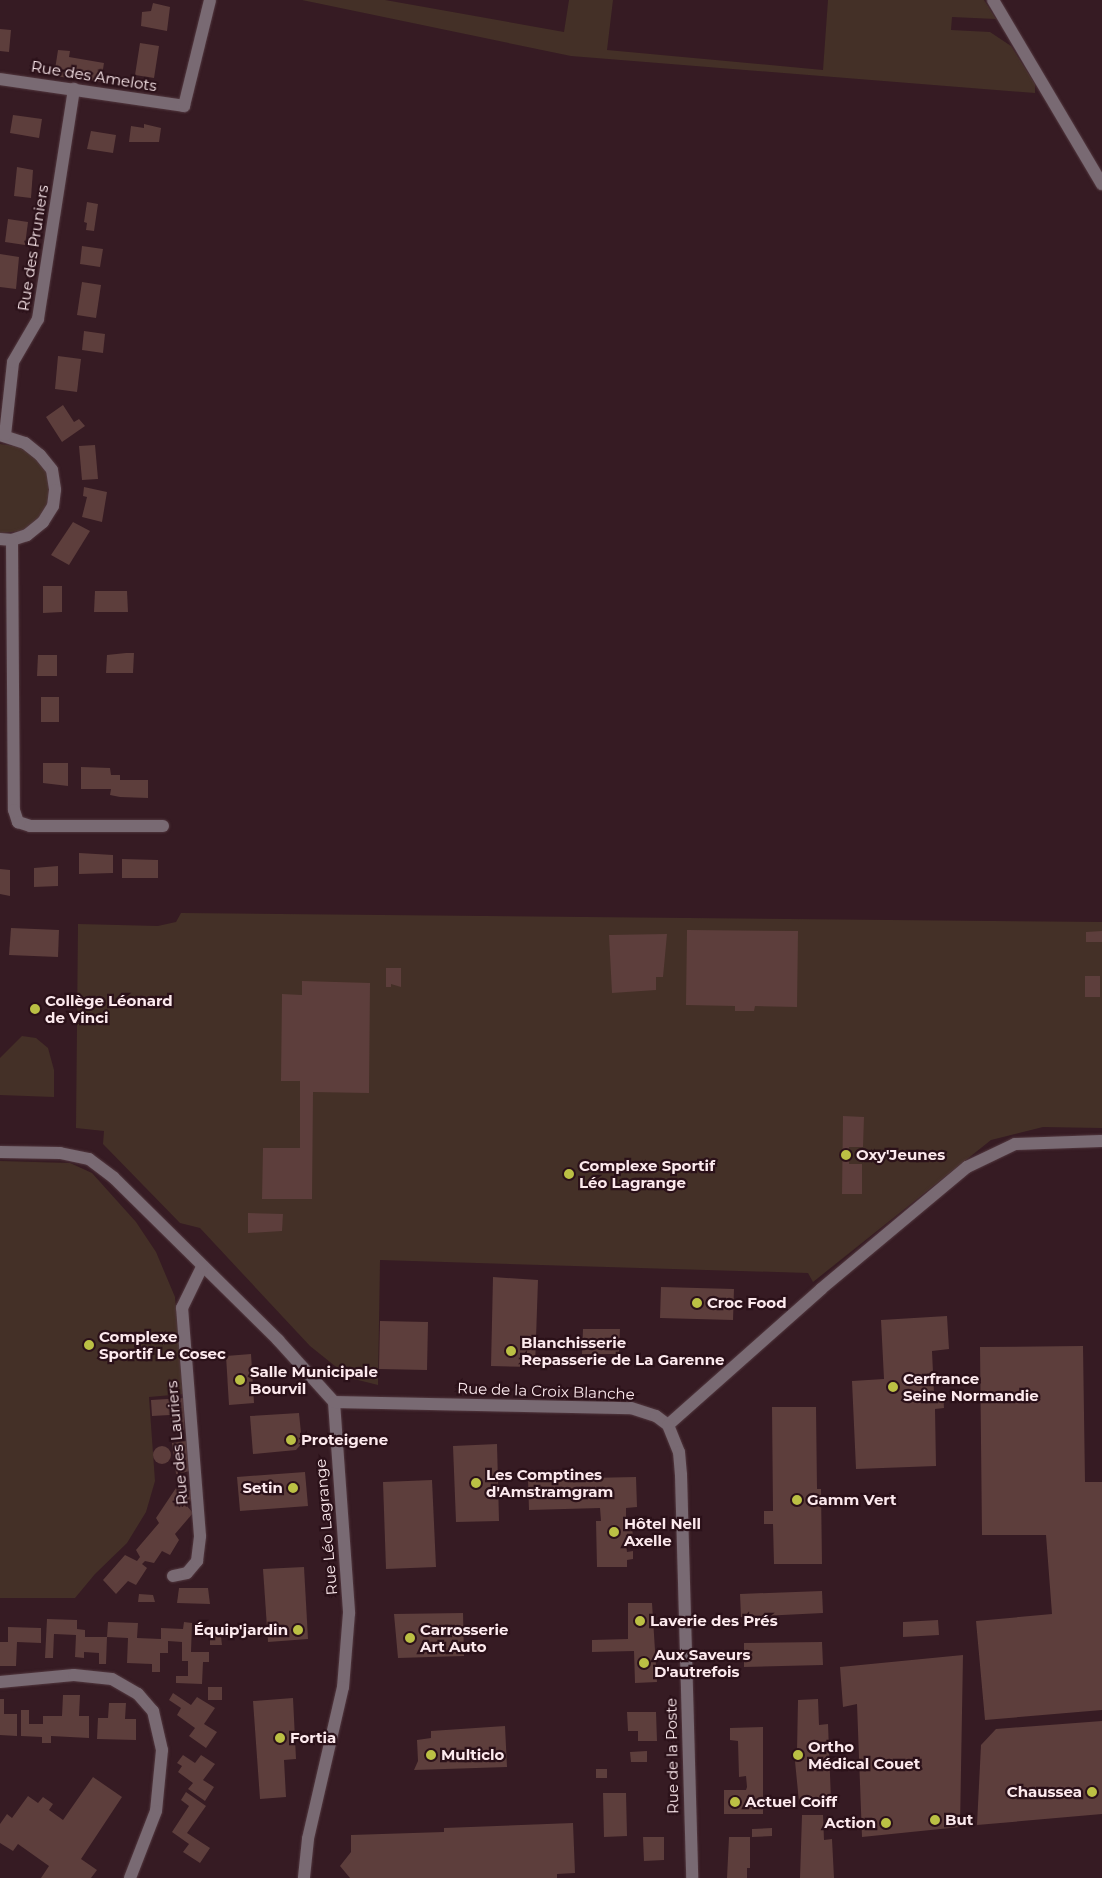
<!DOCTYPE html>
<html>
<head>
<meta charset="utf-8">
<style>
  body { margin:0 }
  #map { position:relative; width:1102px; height:1878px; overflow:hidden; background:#361b23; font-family:Montserrat,sans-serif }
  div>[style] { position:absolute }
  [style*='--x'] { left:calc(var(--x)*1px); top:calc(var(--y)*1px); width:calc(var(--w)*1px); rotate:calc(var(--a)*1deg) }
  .green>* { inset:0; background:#443027 }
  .building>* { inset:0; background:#5d3e3c }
  .round { border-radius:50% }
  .roads { filter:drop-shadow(0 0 1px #52383f) drop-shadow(0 0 1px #52383f) }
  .minor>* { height:12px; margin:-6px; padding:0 6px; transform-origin:6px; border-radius:6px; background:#796a73 }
  .dots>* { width:14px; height:14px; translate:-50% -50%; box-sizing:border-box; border:2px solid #2b1119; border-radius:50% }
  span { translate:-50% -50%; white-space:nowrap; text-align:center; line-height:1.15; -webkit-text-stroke:4.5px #2b1119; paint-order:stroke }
  .street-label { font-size:15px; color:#fce9ed }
  .poi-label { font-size:15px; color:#fce9ed; font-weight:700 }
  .left { translate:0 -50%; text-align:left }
  .right { translate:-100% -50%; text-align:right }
</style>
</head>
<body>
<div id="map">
  <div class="green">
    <div style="clip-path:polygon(302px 0,385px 0,564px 32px,569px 0,613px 0,607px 50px,823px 70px,828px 0,984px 0,996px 19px,952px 17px,951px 30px,990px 32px,1011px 46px,1035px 84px,1035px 93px,571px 56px)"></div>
    <div style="clip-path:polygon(0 444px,21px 447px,46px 466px,52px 485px,47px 507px,41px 517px,22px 531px,0 533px)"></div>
    <div style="clip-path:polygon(181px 913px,1102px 922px,1102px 1128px,1043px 1127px,991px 1140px,813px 1282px,808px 1273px,380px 1260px,378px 1385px,350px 1378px,310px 1346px,200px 1228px,180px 1223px,103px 1144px,104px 1131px,76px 1128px,78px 924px,158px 926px,176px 922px)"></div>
    <div style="clip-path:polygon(22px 1036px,36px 1038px,48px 1048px,54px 1070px,54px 1097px,0 1095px,0 1058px)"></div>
    <div style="clip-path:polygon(0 1161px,70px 1163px,92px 1173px,136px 1222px,156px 1252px,175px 1297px,183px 1394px,149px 1397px,155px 1481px,146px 1512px,127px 1543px,95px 1574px,75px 1598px,0 1598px)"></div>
  </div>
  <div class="building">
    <div style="clip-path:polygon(153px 3px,170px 7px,167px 31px,141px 26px,142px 12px,151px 11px)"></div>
    <div style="clip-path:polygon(0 29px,11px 30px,9px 52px,0 51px)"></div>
    <div style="clip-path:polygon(140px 43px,159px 46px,154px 78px,135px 75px)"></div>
    <div style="clip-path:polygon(58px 50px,70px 51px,69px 57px,104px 63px,101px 82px,54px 76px)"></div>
    <div style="clip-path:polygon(13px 115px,42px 119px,39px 138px,10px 133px)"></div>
    <div style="clip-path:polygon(144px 124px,161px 128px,159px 142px,129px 142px,131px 126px,144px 128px)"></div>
    <div style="clip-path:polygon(91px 131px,116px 135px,113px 153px,87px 149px)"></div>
    <div style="clip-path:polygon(17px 167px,33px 170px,31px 198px,14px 196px)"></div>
    <div style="clip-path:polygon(87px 202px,98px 204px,94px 231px,86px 230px,87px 223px,84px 222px)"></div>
    <div style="clip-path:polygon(8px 219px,28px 222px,25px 245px,5px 242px)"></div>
    <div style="clip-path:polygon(82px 246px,103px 249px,100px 267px,80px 264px)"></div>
    <div style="clip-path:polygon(0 254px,19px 257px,16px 289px,0 287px)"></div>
    <div style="clip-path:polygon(82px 282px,101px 285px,96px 318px,77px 315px)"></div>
    <div style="clip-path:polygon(84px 331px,105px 334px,103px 353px,82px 350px)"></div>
    <div style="clip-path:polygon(58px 356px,81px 359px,77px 392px,55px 389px)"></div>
    <div style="clip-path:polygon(63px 405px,74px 422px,79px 419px,85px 426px,62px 442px,46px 417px)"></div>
    <div style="clip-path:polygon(95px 445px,98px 479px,82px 480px,79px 446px)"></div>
    <div style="clip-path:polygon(84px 487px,107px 492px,102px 522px,82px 517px,87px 497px,83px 496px)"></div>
    <div style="clip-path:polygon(73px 522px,90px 531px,69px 565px,51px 555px)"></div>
    <div style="clip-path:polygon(43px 586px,62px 586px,62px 612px,43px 613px)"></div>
    <div style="clip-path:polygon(95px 591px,127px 591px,128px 612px,94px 612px)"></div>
    <div style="clip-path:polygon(126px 653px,134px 653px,133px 673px,106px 673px,107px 655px)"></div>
    <div style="clip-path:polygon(38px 655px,57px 655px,57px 676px,37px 676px)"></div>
    <div style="clip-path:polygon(41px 697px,59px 697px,59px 722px,41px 722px)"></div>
    <div style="clip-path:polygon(43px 763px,68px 763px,68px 786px,43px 783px)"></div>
    <div style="clip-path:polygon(81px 767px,110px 768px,111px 775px,120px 775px,120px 780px,148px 780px,148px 798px,120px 797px,110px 795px,111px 789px,81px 789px)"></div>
    <div style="clip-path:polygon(79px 853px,113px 855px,113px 873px,79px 874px)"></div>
    <div style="clip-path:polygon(122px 859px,158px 860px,158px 878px,122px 878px)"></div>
    <div style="clip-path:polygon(58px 866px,58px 886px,34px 887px,34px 868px)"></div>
    <div style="clip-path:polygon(0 869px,10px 870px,10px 896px,0 894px)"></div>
    <div style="clip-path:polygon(11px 928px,59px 930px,58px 957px,9px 955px)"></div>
    <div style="clip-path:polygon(687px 930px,798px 931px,797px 1007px,755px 1006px,754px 1011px,735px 1011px,735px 1006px,686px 1005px)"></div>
    <div style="clip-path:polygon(1102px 931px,1102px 942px,1086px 942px,1086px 932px)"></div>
    <div style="clip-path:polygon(667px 934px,663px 977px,656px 977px,656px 990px,612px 993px,609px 935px)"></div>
    <div style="clip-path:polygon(386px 968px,401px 968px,401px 987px,391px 984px,391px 987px,386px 987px)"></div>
    <div style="clip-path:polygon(1085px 976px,1100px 976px,1100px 997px,1085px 997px)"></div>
    <div style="clip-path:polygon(302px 981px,370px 983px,369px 1093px,313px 1092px,312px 1199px,262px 1199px,263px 1148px,300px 1148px,300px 1081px,281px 1081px,282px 994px,302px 995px)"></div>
    <div style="clip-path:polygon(843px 1116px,864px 1117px,863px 1147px,849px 1147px,849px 1164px,862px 1164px,862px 1194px,842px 1194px)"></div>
    <div style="clip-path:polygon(248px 1213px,283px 1214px,282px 1231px,248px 1233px)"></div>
    <div style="clip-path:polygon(493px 1277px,538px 1280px,535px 1367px,491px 1366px)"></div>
    <div style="clip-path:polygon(661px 1287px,734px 1289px,733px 1320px,660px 1318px)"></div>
    <div style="clip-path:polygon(947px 1316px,949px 1349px,932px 1351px,934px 1394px,943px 1393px,944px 1408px,935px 1409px,936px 1466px,856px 1469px,852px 1381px,884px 1379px,881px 1320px)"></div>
    <div style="clip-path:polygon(380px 1321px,428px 1322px,427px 1370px,379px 1369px)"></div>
    <div style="clip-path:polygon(583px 1329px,620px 1329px,619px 1354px,582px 1354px)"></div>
    <div style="clip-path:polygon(1083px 1346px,1085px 1482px,1102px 1482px,1102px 1710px,985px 1720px,976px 1621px,1052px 1614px,1046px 1535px,982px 1535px,980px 1347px)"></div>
    <div style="clip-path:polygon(251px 1354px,254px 1403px,229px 1405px,226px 1356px)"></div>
    <div style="clip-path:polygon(184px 1398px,184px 1430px,171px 1429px,170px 1415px,152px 1416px,151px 1400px)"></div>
    <div style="clip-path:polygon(772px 1407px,816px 1407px,817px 1489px,821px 1489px,822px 1564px,774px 1564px,773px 1524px,764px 1524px,764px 1511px,773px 1511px)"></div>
    <div style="clip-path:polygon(299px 1413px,302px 1443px,296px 1450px,253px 1454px,250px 1416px)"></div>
    <div style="clip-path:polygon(186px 1441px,190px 1471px,176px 1474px,172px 1443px)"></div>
    <div style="clip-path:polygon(497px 1444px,499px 1521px,456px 1522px,453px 1446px)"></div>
    <div class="round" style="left:153px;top:1446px;width:18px;height:18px"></div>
    <div style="clip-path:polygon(305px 1472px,308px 1506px,240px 1511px,237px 1477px)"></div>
    <div style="clip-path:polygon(588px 1475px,588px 1478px,636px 1477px,637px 1507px,626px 1508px,626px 1520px,632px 1520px,633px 1544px,626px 1544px,627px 1552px,633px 1551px,633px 1559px,627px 1560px,627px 1567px,597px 1567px,596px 1521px,601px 1521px,600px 1508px,529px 1510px,528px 1479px)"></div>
    <div style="clip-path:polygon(432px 1480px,436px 1567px,386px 1569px,383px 1482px)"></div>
    <div style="clip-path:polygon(180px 1482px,195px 1495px,187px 1506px,193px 1513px,175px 1534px,179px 1540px,170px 1555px,162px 1551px,154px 1563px,145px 1561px,142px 1564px,147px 1568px,136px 1585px,128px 1581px,116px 1594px,103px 1580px,125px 1555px,137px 1561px,140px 1557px,136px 1550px,159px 1523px,156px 1518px)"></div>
    <div style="clip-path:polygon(304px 1567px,308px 1639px,268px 1642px,263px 1569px)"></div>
    <div style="clip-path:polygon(179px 1588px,208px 1588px,210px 1604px,177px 1603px)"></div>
    <div style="clip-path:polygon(822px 1591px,823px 1613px,741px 1617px,740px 1594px)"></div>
    <div style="clip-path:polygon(139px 1594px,153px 1595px,155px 1602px,138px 1602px)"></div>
    <div style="clip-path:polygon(628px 1603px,652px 1603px,657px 1682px,635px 1683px,634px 1651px,592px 1652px,592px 1640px,628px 1639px)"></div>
    <div style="clip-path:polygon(463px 1613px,464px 1656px,398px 1658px,394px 1614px)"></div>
    <div style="clip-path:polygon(47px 1619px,77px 1620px,77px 1629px,85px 1630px,85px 1637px,107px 1637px,106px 1664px,99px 1664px,99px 1653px,84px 1652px,84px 1658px,75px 1657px,76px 1635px,54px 1634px,53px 1658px,45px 1658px)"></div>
    <div style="clip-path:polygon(938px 1620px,939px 1635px,903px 1637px,903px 1622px)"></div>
    <div style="clip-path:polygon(108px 1622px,138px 1623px,137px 1638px,161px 1639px,161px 1628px,183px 1629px,184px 1622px,192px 1623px,191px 1652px,209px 1652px,209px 1662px,203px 1662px,202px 1684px,176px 1683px,176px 1676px,188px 1676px,188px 1661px,182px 1661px,182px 1642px,168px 1641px,168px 1653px,160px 1653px,160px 1672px,152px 1672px,152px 1664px,127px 1663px,128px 1638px,107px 1637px)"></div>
    <div style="clip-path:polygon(8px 1627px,41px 1628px,41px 1643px,17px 1642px,16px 1666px,0 1666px,0 1642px,8px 1642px)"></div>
    <div style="clip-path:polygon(220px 1628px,222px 1645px,210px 1645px,210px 1629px)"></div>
    <div style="clip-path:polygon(822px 1642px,823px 1665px,744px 1667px,744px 1643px)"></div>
    <div style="clip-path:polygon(963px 1655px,960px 1827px,862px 1837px,857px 1704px,843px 1707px,840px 1667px)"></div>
    <div style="clip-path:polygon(208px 1687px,222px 1687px,222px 1700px,208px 1700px)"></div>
    <div style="clip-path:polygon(173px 1693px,191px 1705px,197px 1697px,215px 1708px,204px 1724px,217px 1732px,206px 1748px,189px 1736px,195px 1728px,177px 1715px,181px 1708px,169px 1700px)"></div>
    <div style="clip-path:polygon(63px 1695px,80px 1695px,79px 1716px,89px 1716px,89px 1738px,51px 1736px,51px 1743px,42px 1743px,42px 1737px,21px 1736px,21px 1710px,29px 1710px,29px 1724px,43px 1724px,43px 1716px,62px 1716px)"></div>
    <div style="clip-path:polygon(293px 1698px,296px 1759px,284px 1760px,286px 1797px,260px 1799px,253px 1701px)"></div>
    <div style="clip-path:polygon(0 1699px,4px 1699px,4px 1714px,17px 1714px,17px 1736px,0 1735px)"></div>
    <div style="clip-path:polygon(818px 1699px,819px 1725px,828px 1724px,831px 1800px,799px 1802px,794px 1751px,797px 1751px,798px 1700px)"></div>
    <div style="clip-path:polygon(109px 1703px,126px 1703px,125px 1719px,136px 1719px,136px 1740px,97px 1739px,98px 1718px,108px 1718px)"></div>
    <div style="clip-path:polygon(627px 1712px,656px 1712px,657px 1741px,638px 1741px,638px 1731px,628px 1731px)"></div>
    <div style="clip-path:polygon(1102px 1721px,1102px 1814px,977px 1825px,981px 1745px,996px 1729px)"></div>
    <div style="clip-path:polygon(505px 1726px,507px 1767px,414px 1770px,418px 1761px,417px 1740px,431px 1738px,431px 1731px)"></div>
    <div style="clip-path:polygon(763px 1727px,763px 1814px,724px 1814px,724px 1790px,746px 1790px,747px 1787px,746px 1776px,739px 1777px,738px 1741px,730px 1740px,730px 1728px)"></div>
    <div style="clip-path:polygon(647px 1751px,647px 1762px,631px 1762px,630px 1752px)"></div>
    <div style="clip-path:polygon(183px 1755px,195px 1763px,201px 1755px,215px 1764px,203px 1780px,214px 1787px,205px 1801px,188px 1789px,193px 1783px,178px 1772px,182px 1766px,177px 1763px)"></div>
    <div style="clip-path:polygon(596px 1769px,607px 1769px,607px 1778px,596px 1778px)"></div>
    <div style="clip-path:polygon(93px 1777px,122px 1797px,81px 1859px,97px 1870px,91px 1878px,41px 1878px,49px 1866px,18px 1844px,13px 1851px,0 1843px,0 1824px,7px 1814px,12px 1818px,28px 1796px,38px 1803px,43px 1797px,53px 1804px,49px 1810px,63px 1820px)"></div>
    <div style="clip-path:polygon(186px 1792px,206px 1806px,187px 1833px,210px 1848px,200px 1863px,183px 1852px,189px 1844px,172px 1832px,189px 1806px,181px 1800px)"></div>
    <div style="clip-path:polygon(603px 1793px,626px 1793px,627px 1836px,604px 1837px)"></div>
    <div style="clip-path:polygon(802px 1815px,823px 1815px,824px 1840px,832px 1839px,834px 1878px,800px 1878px)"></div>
    <div style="clip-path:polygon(573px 1823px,575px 1873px,557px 1874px,557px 1878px,350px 1878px,340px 1866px,351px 1852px,351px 1835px,444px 1832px,444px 1828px)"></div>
    <div style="clip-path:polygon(772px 1828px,772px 1836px,752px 1837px,752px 1829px)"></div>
    <div style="clip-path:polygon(643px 1837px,664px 1837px,664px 1860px,644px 1861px)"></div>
    <div style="clip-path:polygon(729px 1837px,750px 1837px,750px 1868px,747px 1868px,747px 1878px,727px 1878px)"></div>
  </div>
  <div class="roads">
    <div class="minor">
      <div style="--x:993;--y:0;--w:214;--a:59.4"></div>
      <div style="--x:0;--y:79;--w:186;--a:8.3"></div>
      <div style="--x:184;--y:106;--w:109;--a:-76.2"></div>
      <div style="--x:0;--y:435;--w:26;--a:18"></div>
      <div style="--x:25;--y:443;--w:19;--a:39"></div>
      <div style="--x:40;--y:455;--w:19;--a:51"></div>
      <div style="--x:52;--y:470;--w:20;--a:81"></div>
      <div style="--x:55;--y:490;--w:16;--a:97"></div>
      <div style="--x:53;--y:506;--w:19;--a:122"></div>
      <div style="--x:43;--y:522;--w:21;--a:141"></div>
      <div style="--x:27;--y:535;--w:16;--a:162"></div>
      <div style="--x:12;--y:540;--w:12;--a:-175"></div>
      <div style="--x:5;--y:435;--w:73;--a:-83.7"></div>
      <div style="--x:13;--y:362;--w:50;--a:-59.8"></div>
      <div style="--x:38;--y:319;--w:233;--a:-81.1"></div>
      <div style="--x:12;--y:540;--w:270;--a:89.6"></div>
      <div style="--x:14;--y:810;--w:13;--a:72"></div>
      <div style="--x:18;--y:822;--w:13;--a:18"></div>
      <div style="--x:30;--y:826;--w:133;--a:0"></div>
      <div style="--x:0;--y:1152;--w:60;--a:1"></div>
      <div style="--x:60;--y:1153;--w:30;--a:12"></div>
      <div style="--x:89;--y:1159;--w:31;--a:37"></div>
      <div style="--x:114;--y:1178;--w:231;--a:44.6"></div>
      <div style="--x:278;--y:1340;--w:84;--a:47.9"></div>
      <div style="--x:334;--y:1402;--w:212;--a:85.9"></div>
      <div style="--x:349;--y:1613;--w:74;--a:94.6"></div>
      <div style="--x:343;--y:1687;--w:156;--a:103"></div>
      <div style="--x:308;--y:1839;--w:39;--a:96"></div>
      <div style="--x:334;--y:1402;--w:297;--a:1.2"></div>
      <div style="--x:631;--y:1408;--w:26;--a:18"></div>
      <div style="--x:656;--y:1416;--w:15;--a:37"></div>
      <div style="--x:668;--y:1425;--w:205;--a:-41.6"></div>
      <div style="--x:821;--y:1289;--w:190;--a:-39.9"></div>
      <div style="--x:967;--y:1167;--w:53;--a:-25.6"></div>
      <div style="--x:1015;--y:1144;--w:87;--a:-2"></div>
      <div style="--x:668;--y:1425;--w:29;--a:68"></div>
      <div style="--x:679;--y:1452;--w:23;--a:85"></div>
      <div style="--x:681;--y:1475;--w:403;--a:88.4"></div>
      <div style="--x:173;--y:1576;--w:14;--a:-12"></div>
      <div style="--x:187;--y:1573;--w:16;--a:-50"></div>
      <div style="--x:197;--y:1561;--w:25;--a:-83"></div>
      <div style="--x:200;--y:1536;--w:229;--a:-94.5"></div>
      <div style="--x:182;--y:1308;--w:46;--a:-64"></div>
      <div style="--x:0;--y:1682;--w:74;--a:-5.4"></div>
      <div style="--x:74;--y:1675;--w:38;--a:6"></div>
      <div style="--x:112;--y:1679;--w:30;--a:30"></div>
      <div style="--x:138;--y:1694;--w:23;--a:49"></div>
      <div style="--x:153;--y:1711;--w:40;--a:77"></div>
      <div style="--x:162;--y:1750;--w:61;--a:95.6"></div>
      <div style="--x:156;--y:1811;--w:72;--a:111.2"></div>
    </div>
  </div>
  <div class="dots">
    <div style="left:35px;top:1009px;background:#bbc044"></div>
    <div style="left:846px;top:1155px;background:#bbc044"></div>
    <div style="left:569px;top:1174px;background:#bbc044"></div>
    <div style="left:697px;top:1303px;background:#bbc044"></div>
    <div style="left:89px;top:1345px;background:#bbc044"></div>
    <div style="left:511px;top:1351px;background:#bbc044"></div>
    <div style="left:240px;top:1380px;background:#bbc044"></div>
    <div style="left:893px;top:1387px;background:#bbc044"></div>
    <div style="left:291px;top:1440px;background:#bbc044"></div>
    <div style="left:476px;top:1483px;background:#bbc044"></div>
    <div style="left:293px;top:1488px;background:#bbc044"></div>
    <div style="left:797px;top:1500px;background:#bbc044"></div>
    <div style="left:614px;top:1532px;background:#bbc044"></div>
    <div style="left:640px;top:1621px;background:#bbc044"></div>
    <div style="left:298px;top:1630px;background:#bbc044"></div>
    <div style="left:410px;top:1638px;background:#bbc044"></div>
    <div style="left:644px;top:1663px;background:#bbc044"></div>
    <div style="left:280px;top:1738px;background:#bbc044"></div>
    <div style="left:431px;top:1755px;background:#bbc044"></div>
    <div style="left:798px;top:1755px;background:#bbc044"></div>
    <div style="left:1092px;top:1792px;background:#bbc044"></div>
    <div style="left:735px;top:1802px;background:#bbc044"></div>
    <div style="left:935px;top:1820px;background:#bbc044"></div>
    <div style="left:886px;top:1823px;background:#bbc044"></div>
  </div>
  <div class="street-label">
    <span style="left:94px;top:76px;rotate:9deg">Rue des Amelots</span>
    <span style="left:33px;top:248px;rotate:-81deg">Rue des Pruniers</span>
    <span style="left:546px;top:1391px;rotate:2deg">Rue de la Croix Blanche</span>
    <span style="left:177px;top:1443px;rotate:-95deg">Rue des Lauriers</span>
    <span style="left:326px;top:1527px;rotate:-95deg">Rue Léo Lagrange</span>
    <span style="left:672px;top:1756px;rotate:-91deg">Rue de la Poste</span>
  </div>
  <div class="poi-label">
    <span class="left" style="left:45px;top:1009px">Collège Léonard<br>de Vinci</span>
    <span class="left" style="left:856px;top:1155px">Oxy'Jeunes</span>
    <span class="left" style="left:579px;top:1174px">Complexe Sportif<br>Léo Lagrange</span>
    <span class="left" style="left:707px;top:1303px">Croc Food</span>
    <span class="left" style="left:99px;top:1345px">Complexe<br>Sportif Le Cosec</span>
    <span class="left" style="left:521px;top:1351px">Blanchisserie<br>Repasserie de La Garenne</span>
    <span class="left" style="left:250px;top:1380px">Salle Municipale<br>Bourvil</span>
    <span class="left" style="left:903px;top:1387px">Cerfrance<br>Seine Normandie</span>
    <span class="left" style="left:301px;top:1440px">Proteigene</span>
    <span class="left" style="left:486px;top:1483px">Les Comptines<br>d'Amstramgram</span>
    <span class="right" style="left:283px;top:1488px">Setin</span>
    <span class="left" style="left:807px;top:1500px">Gamm Vert</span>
    <span class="left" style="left:624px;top:1532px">Hôtel Nell<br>Axelle</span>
    <span class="left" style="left:650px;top:1621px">Laverie des Prés</span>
    <span class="left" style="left:420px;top:1638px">Carrosserie<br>Art Auto</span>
    <span class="right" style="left:288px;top:1630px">Équip'jardin</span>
    <span class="left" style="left:654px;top:1663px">Aux Saveurs<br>D'autrefois</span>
    <span class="left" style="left:290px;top:1738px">Fortia</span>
    <span class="left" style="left:808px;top:1755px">Ortho<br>Médical Couet</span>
    <span class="left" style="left:441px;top:1755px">Multiclo</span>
    <span class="right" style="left:1082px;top:1792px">Chaussea</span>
    <span class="left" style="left:745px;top:1802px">Actuel Coiff</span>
    <span class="left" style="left:945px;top:1820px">But</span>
    <span class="right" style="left:876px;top:1823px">Action</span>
  </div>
</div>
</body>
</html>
